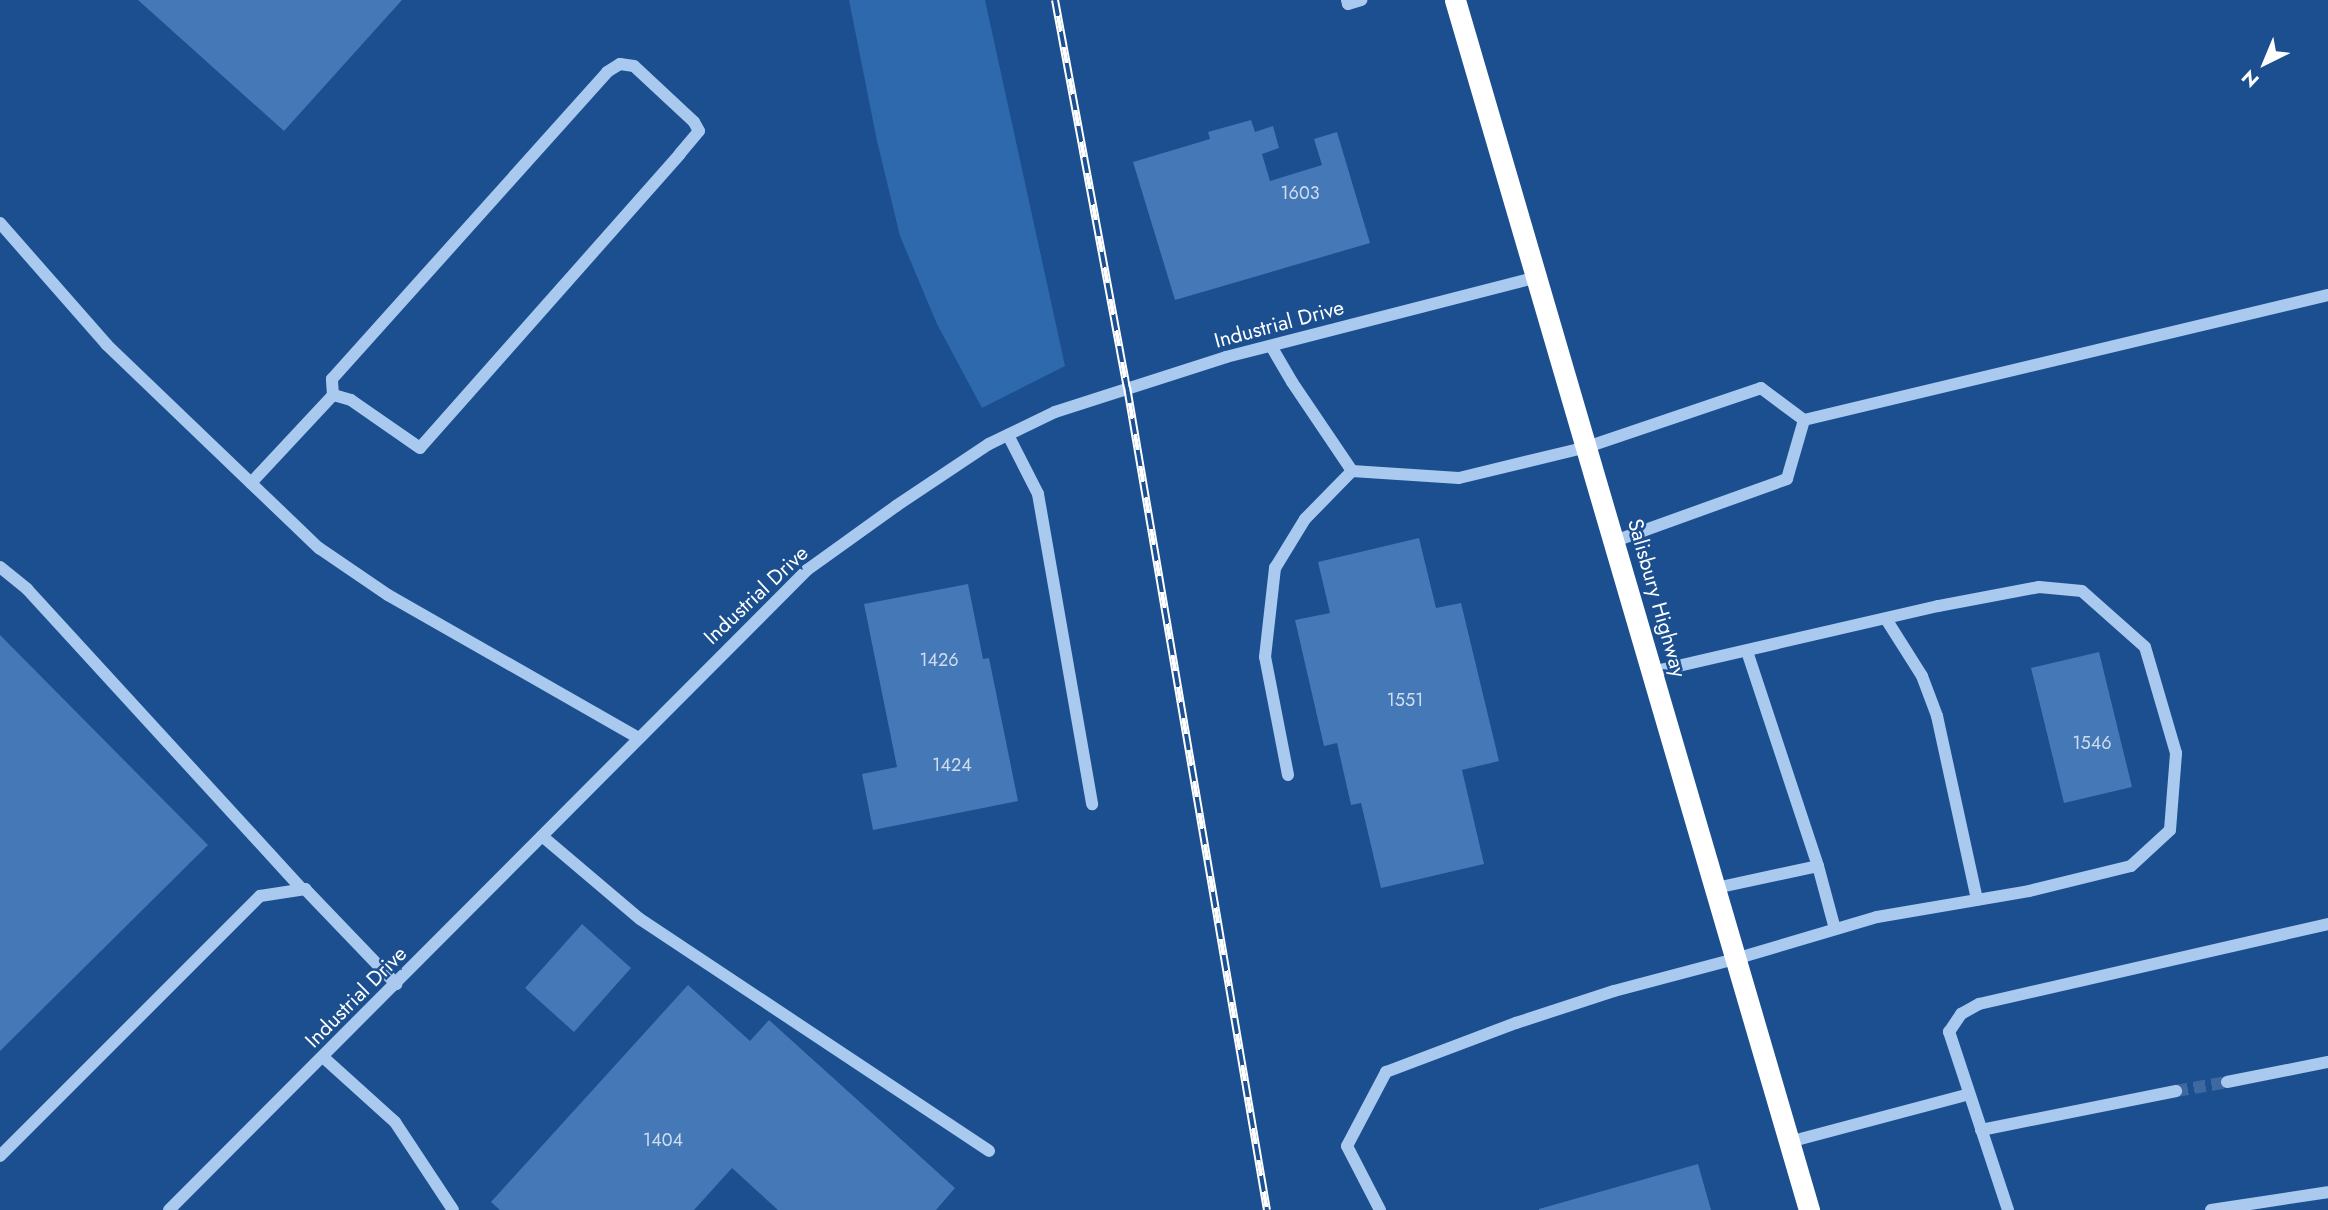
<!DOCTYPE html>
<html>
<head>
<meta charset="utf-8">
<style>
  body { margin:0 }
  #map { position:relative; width:2328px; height:1210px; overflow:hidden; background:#1b4f8f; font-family:Jost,sans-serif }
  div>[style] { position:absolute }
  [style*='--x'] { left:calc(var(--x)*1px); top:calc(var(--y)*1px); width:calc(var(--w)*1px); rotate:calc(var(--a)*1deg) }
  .green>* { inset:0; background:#2e69ad }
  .building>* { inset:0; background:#4478b7 }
  .minor-tunnel>* { height:12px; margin-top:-6px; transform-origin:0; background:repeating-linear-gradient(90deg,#3d69a0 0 12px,transparent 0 18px) }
  .minor>* { height:12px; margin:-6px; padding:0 6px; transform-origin:6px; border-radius:6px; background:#a9c9ee }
  .highway>* { height:21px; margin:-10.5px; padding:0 10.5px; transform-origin:10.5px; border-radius:10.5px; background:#fff }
  .rail>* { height:8px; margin-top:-4px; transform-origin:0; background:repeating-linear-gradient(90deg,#1b4f8f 0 16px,#fff 0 32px); box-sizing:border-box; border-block:2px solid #fff }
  span { translate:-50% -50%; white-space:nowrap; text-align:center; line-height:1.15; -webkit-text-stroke:5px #1b4f8f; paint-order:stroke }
  .number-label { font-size:18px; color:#d0dded }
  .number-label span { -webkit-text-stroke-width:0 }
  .street-label { font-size:21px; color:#fff }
  .north { position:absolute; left:2230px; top:28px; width:70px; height:70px; -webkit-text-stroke:5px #1b4f8f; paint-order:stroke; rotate:223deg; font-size:19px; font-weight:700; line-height:28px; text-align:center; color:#fff }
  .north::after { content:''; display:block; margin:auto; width:24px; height:32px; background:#fff; clip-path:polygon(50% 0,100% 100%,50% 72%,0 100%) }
</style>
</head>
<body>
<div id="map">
  <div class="green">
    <div style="clip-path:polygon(849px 0,985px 0,1065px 366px,982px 408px,937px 324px,900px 236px,877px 141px)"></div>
  </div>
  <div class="building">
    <div style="clip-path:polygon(138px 0,402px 0,284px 131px)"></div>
    <div style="clip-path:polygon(1251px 120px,1255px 132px,1273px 126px,1279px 148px,1262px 154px,1270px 181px,1322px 165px,1314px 139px,1337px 132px,1370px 243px,1175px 300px,1133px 162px,1210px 139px,1208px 132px)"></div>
    <div style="clip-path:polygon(1419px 538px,1436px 608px,1461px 603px,1499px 761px,1462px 770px,1484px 864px,1381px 888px,1361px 803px,1351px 805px,1337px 743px,1324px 746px,1295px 620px,1330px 613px,1318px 562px)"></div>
    <div style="clip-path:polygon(968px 584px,983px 659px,989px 658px,1018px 801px,873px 830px,862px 774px,897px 767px,864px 604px)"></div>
    <div style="clip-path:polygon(0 635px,208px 845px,0 1051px)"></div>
    <div style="clip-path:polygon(2099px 652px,2132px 787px,2064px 803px,2031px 668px)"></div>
    <div style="clip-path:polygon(582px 924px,631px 968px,574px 1032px,525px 988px)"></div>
    <div style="clip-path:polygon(688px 985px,750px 1041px,769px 1020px,955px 1188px,936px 1210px,778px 1210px,732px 1168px,694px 1210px,500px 1210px,491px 1202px)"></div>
    <div style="clip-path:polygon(1698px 1164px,1711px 1210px,1539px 1210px,1539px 1209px)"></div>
  </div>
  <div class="minor-tunnel">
    <div style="--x:2176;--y:1091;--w:52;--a:-10"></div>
  </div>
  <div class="minor">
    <div style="--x:1347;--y:0;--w:4;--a:76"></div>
    <div style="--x:1348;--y:4;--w:14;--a:-17"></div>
    <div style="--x:0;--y:223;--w:162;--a:48.7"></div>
    <div style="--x:107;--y:345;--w:294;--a:43.8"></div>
    <div style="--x:319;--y:548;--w:83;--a:34.3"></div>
    <div style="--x:388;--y:595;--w:287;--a:29.7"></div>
    <div style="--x:1271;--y:346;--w:42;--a:59.7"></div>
    <div style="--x:1292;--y:382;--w:107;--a:56"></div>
    <div style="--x:1352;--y:471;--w:107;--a:3.7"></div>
    <div style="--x:1459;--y:478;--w:132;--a:-13.6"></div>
    <div style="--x:1587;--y:447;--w:184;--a:-18.7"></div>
    <div style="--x:1761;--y:388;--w:54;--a:36.7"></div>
    <div style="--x:1804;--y:420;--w:61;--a:106.1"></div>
    <div style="--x:1787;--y:479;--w:183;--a:160.2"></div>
    <div style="--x:1804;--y:420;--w:539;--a:-13.42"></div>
    <div style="--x:1008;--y:435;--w:66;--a:63"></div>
    <div style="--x:1038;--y:494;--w:315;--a:80.1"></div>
    <div style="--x:251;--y:483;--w:120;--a:-47"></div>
    <div style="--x:333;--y:395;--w:16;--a:-94"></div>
    <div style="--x:332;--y:379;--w:412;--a:-48.1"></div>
    <div style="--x:607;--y:72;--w:15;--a:-32"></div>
    <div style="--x:620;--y:64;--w:14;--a:8"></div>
    <div style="--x:634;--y:66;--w:82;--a:43"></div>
    <div style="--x:694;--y:122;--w:10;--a:61"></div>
    <div style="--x:699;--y:131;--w:30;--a:130"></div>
    <div style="--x:680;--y:154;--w:392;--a:131.5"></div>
    <div style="--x:420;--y:448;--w:84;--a:-145.2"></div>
    <div style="--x:351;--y:400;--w:19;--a:-164"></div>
    <div style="--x:0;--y:567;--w:35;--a:39"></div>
    <div style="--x:27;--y:589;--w:407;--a:47.5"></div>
    <div style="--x:1886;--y:619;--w:67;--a:57.7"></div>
    <div style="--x:1922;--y:676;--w:43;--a:69.4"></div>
    <div style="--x:1937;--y:716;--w:188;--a:77.7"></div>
    <div style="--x:1288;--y:775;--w:120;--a:-101"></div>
    <div style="--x:1265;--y:657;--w:90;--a:-83.6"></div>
    <div style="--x:1275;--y:568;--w:57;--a:-58.5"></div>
    <div style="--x:1305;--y:519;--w:67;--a:-45.6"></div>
    <div style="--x:542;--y:836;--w:128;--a:40.3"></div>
    <div style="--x:640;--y:919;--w:419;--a:33.6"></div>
    <div style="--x:1818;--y:866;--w:65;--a:74.9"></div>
    <div style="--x:1716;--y:888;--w:104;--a:-12.2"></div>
    <div style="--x:1818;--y:866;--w:226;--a:-108.3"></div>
    <div style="--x:323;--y:1057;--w:97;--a:42.1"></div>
    <div style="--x:395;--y:1122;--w:105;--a:56.6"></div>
    <div style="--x:2227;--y:1082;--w:103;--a:-11.2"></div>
    <div style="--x:1981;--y:1130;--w:199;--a:-11.3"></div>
    <div style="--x:1789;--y:1142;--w:186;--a:-14.9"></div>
    <div style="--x:0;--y:1156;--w:368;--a:-45"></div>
    <div style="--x:260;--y:896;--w:46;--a:-8.8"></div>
    <div style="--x:305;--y:889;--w:132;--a:46.2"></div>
    <div style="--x:169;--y:1210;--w:904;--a:-45.09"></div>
    <div style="--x:807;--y:570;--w:110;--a:-35.7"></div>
    <div style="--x:896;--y:506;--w:112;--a:-33.7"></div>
    <div style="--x:989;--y:444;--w:73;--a:-25.9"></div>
    <div style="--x:1055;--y:412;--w:180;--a:-17.8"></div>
    <div style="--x:1226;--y:357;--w:322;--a:-14.4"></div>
    <div style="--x:1380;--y:1210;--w:72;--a:-117.3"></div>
    <div style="--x:1347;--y:1146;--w:84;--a:-62.2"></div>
    <div style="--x:1386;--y:1072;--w:139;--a:-20.7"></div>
    <div style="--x:1516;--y:1023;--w:103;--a:-18.1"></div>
    <div style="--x:1614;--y:991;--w:125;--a:-14.8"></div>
    <div style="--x:1735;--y:959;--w:148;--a:-16.5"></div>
    <div style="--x:1877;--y:917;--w:154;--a:-9.7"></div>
    <div style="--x:2029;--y:891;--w:105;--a:-13.8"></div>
    <div style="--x:2131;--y:866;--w:53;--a:-42.7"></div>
    <div style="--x:2170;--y:830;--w:77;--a:-85.5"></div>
    <div style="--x:2176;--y:753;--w:110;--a:-106.3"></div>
    <div style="--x:2145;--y:647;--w:84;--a:-138.4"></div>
    <div style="--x:2082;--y:591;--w:43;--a:-174.7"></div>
    <div style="--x:2039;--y:587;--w:103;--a:169.3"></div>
    <div style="--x:1938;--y:606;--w:293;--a:167"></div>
    <div style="--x:2008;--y:1210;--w:188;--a:-108.3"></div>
    <div style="--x:1949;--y:1032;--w:22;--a:-56"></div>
    <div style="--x:1961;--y:1014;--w:21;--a:-29"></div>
    <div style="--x:1979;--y:1004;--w:358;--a:-12.9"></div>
    <div style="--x:2211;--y:1210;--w:118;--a:-8.7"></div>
  </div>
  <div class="highway">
    <div style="--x:1455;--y:0;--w:1261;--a:73.69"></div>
  </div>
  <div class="rail">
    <div style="--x:1055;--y:0;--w:394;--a:79.5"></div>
    <div style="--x:1127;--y:387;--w:835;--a:80.35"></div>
  </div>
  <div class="number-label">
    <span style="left:1300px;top:193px">1603</span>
    <span style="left:939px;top:660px">1426</span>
    <span style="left:1405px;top:700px">1551</span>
    <span style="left:2092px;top:743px">1546</span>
    <span style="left:952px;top:765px">1424</span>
    <span style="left:663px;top:1140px">1404</span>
  </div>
  <div class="street-label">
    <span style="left:1279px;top:324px;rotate:-15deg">Industrial Drive</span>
    <span style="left:756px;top:595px;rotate:-43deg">Industrial Drive</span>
    <span style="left:1657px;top:598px;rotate:74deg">Salisbury Highway</span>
    <span style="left:356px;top:997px;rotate:-45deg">Industrial Drive</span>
  </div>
  <div class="north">N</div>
</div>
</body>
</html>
